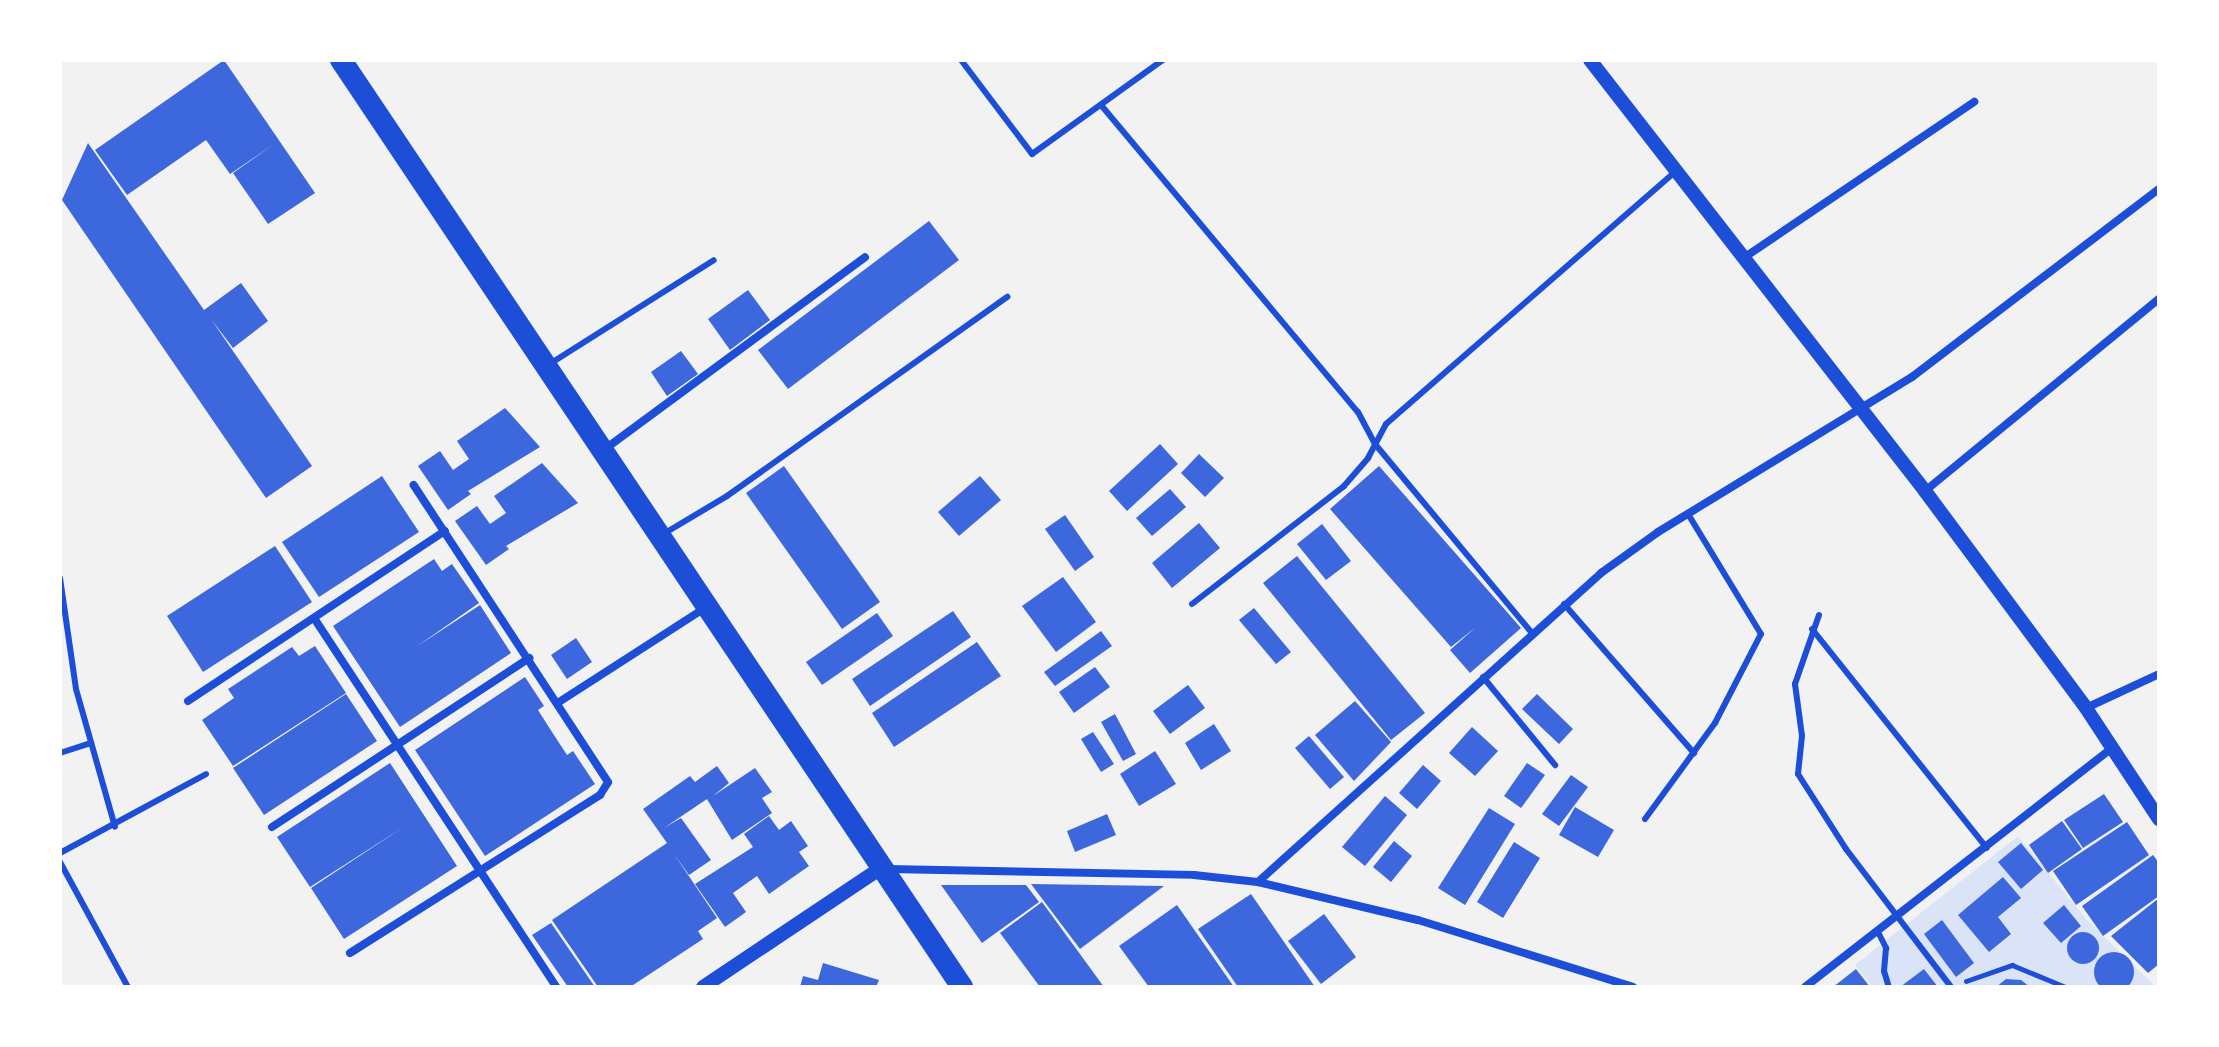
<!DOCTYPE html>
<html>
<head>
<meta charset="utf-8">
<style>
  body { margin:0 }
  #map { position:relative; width:2219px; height:1047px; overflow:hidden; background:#f2f2f2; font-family:"Exo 2",sans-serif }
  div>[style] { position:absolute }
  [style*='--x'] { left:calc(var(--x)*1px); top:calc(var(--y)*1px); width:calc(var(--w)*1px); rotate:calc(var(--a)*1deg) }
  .green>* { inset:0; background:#dbe4f7 }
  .building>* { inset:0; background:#3d67dc }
  .round { border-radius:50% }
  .path>* { height:5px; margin:-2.5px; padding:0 2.5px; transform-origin:2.5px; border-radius:2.5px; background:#1d4ed8 }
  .service>* { height:6px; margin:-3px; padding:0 3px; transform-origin:3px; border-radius:3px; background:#1d4ed8 }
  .minor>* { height:8px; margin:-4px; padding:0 4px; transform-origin:4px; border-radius:4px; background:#1d4ed8 }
  .tertiary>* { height:14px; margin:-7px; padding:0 7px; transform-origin:7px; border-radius:7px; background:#1d4ed8 }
  .trunk>* { height:22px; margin:-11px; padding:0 11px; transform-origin:11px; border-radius:11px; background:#1d4ed8 }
  span { translate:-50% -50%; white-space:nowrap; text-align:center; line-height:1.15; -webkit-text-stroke:6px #fff; paint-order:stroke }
  .frame { position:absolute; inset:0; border:62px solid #fff; pointer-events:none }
</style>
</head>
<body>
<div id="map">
  <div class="green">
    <div style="clip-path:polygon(2018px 836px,2087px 920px,2156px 987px,1873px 987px,1855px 965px)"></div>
  </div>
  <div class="building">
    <div style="clip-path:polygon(224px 60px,315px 193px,268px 224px,233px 173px,274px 144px,230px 174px,206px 140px,127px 195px,95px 150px)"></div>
    <div style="clip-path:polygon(88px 143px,204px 310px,241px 283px,268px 321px,233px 348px,211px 319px,312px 466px,266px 498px,62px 200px)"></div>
    <div style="clip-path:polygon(929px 221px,959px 260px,788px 389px,758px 350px)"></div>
    <div style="clip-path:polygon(748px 290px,770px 320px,730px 350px,708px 319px)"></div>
    <div style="clip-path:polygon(681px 351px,698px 374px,667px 396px,651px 372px)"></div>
    <div style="clip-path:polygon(505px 408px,540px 447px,468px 491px,471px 494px,448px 510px,418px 466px,440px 451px,453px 470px,469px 459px,457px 441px)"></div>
    <div style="clip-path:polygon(1160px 444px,1178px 464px,1127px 511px,1109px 491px)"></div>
    <div style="clip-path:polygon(1199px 454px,1224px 478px,1205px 497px,1181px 473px)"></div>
    <div style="clip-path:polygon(542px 463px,578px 503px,506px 546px,509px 549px,486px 565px,455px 521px,477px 506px,490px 524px,506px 513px,494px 496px)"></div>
    <div style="clip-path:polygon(784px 466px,880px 602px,842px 629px,746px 493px)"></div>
    <div style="clip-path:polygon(1379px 466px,1521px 628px,1470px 673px,1450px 650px,1476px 627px,1451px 647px,1330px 509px)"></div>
    <div style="clip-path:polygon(382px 476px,419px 532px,319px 597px,282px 542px)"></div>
    <div style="clip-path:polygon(980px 476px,1001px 500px,959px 536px,938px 512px)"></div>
    <div style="clip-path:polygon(1170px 489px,1186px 507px,1152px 536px,1136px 518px)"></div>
    <div style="clip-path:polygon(1065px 515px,1094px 557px,1075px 571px,1045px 529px)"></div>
    <div style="clip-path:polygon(1199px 523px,1220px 548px,1172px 588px,1152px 563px)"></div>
    <div style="clip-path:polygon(1322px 524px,1351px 561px,1326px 580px,1297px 544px)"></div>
    <div style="clip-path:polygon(275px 546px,312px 602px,203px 672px,167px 616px)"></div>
    <div style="clip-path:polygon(1297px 556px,1425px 713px,1391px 740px,1263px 583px)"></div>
    <div style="clip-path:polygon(434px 559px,442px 571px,452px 564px,479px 603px,416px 647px,480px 605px,511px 653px,400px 727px,333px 626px)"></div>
    <div style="clip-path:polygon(1063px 577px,1096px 622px,1056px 652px,1022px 606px)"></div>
    <div style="clip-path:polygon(1254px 608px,1291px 652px,1276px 664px,1239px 620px)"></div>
    <div style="clip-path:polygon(953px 611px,971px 637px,870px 706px,852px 679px)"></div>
    <div style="clip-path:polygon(877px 613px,893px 636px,822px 685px,806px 662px)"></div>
    <div style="clip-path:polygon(1101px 631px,1112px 646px,1055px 686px,1044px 672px)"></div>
    <div style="clip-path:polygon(576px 638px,592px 662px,567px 679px,551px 655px)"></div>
    <div style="clip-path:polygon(977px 642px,1001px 676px,894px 747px,872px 713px)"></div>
    <div style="clip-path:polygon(315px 646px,346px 693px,233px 766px,202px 720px,234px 698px,228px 689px,292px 647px,299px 656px)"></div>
    <div style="clip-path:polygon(1095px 667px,1110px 687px,1074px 713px,1059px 692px)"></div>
    <div style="clip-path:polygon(525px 677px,544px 706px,538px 710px,552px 732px,567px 755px,573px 751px,595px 784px,485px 856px,415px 750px)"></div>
    <div style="clip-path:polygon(1188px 685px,1205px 708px,1170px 734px,1153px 711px)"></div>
    <div style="clip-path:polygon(346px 694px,377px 741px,264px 815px,233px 768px)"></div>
    <div style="clip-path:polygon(1537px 694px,1573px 729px,1559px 744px,1522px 709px)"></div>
    <div style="clip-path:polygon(1355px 701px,1391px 742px,1354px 781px,1315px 735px)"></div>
    <div style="clip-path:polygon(1115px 714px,1136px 754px,1123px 761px,1101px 722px)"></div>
    <div style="clip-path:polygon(1214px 724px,1231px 751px,1201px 770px,1185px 743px)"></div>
    <div style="clip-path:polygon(1472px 727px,1498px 751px,1475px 776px,1449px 753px)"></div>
    <div style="clip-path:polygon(1093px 732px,1114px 764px,1101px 772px,1081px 739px)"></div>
    <div style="clip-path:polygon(1309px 736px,1344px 777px,1330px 789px,1295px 748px)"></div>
    <div style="clip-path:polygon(1155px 751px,1176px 784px,1139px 806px,1120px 774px)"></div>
    <div style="clip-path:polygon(390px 763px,457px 866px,344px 939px,311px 888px,405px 826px,310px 887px,277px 837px)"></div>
    <div style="clip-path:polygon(1527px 763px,1545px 775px,1521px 808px,1504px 796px)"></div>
    <div style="clip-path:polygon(1423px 765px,1441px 781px,1417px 809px,1399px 793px)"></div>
    <div style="clip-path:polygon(717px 766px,729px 783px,713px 796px,755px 768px,772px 792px,762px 798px,772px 813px,732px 840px,702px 791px,707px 799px,664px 828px,681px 818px,711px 860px,689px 875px,674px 854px,717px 918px,698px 931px,703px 939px,630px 987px,598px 987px,552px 920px,667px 843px,643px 809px,690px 776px,695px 782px)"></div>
    <div style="clip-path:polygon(1571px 775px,1588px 787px,1559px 826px,1542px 814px)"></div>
    <div style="clip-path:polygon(2104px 794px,2123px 822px,2083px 848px,2064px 820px)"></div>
    <div style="clip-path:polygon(1385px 796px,1407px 815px,1365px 866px,1342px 847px)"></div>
    <div style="clip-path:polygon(1575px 807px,1614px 830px,1598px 857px,1559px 835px)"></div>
    <div style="clip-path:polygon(1489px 808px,1515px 824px,1465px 905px,1438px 888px)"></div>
    <div style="clip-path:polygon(1107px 814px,1116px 835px,1075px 852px,1067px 831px)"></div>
    <div style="clip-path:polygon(769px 816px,779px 830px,791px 821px,808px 846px,799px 852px,809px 866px,769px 894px,757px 876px,733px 893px,746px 912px,725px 927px,695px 884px,753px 847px,744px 834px)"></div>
    <div style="clip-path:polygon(2062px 821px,2082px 849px,2048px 873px,2029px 845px)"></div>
    <div style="clip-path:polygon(2127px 822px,2149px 855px,2076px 905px,2053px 871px)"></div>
    <div style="clip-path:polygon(1394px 841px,1412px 856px,1391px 882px,1373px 867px)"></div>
    <div style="clip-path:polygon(1514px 842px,1540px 858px,1503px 918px,1477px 902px)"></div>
    <div style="clip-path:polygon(2021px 843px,2043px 870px,2021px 889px,1998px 862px)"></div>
    <div style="clip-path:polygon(2153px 855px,2159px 863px,2159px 896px,2103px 936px,2082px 906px)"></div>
    <div style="clip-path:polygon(2003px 877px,2021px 898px,1998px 917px,2011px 934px,1989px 952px,1958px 915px)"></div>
    <div style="clip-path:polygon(1031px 884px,1164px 886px,1080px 949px)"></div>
    <div style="clip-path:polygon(941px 885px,1026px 885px,1039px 902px,982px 943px)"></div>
    <div style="clip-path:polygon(1251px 894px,1315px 987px,1238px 987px,1198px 929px)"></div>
    <div style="clip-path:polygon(2159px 898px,2159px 964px,2148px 973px,2111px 936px)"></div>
    <div style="clip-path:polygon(1042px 902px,1104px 987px,1040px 987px,1000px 933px)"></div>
    <div style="clip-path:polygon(1177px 905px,1234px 987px,1149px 987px,1119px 946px)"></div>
    <div style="clip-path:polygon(2064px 905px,2081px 926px,2061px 943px,2043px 923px)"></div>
    <div style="clip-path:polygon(1324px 914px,1356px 957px,1321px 984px,1288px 941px)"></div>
    <div style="clip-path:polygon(1942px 920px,1974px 963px,1956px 977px,1924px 934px)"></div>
    <div style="clip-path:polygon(551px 923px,595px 987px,568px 987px,532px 935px)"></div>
    <div class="round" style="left:2067px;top:932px;width:32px;height:32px"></div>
    <div class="round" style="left:2094px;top:952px;width:40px;height:40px"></div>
    <div style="clip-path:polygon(823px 963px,879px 980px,876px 987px,800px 987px,803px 976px,818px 980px)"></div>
    <div style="clip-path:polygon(1856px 969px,1870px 987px,1833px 987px)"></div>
    <div style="clip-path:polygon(1924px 969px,1938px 987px,1900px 987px)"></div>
    <div style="clip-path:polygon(2006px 979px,2021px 980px,2030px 987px,1996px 987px)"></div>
  </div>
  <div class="path">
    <div style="--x:1966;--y:981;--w:49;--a:-19.2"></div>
    <div style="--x:2012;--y:965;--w:57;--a:22.5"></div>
  </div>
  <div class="service">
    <div style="--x:961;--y:60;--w:118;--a:52.9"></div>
    <div style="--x:1032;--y:154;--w:161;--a:-35.7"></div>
    <div style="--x:1101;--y:105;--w:400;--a:50.1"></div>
    <div style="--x:1358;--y:412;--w:36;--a:62"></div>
    <div style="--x:1375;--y:444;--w:246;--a:50.3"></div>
    <div style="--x:548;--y:365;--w:196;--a:-32.3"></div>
    <div style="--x:665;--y:533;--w:72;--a:-30.8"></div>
    <div style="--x:727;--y:496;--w:344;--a:-35.4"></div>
    <div style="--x:60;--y:578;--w:112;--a:81.8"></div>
    <div style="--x:76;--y:689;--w:143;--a:74.2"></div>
    <div style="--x:1192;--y:604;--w:192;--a:-37.8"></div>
    <div style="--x:1344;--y:486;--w:37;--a:-49"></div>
    <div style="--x:1368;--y:458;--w:38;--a:-62"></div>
    <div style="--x:1386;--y:424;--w:383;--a:-41.1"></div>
    <div style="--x:1564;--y:604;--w:198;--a:48.9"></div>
    <div style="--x:1819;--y:615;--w:73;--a:109.2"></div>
    <div style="--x:1795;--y:684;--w:52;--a:82.3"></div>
    <div style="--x:1802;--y:736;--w:38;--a:96"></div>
    <div style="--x:1798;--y:774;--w:89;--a:57.4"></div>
    <div style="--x:1846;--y:849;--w:173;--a:52.7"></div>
    <div style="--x:1812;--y:629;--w:280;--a:51.4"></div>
    <div style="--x:1483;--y:677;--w:114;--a:50.7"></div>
    <div style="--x:60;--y:753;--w:32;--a:-18"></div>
    <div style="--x:1645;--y:819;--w:119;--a:-53.9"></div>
    <div style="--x:1715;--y:723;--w:100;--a:-62.7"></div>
    <div style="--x:1761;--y:634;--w:140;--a:-121.3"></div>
    <div style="--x:60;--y:853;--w:166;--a:-28.4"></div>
    <div style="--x:60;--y:862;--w:142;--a:61.5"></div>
    <div style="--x:1879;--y:934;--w:16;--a:63"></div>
    <div style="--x:1886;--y:948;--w:23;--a:95"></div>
    <div style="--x:1884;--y:971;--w:17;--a:73"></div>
  </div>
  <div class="minor">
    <div style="--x:1745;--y:257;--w:277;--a:-34.1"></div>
    <div style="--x:605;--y:449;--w:323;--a:-36.4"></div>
    <div style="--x:1925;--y:491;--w:303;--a:-39.4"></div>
    <div style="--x:314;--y:618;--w:441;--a:56.7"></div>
    <div style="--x:188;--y:701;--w:308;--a:-33.5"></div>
    <div style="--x:559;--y:702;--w:174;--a:-32.8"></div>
    <div style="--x:2086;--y:708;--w:81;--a:-25"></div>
    <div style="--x:272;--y:827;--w:308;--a:-33.3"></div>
    <div style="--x:888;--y:869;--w:306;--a:1.1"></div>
    <div style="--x:1194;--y:875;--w:64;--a:6.2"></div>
    <div style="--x:1258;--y:882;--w:164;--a:13.4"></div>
    <div style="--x:1418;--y:920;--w:225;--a:17.3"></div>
    <div style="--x:1258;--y:882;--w:462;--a:-42"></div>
    <div style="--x:1601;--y:573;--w:70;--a:-35.7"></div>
    <div style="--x:1658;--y:532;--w:298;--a:-31.4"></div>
    <div style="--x:1912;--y:377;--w:310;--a:-37.3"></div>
    <div style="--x:350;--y:953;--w:296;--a:-32.3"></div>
    <div style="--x:600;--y:795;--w:15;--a:-58"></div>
    <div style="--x:608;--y:782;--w:355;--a:-123.2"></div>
    <div style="--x:1805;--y:987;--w:388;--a:-37.9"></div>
  </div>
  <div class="tertiary">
    <div style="--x:1590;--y:60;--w:546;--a:52.14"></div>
    <div style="--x:1925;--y:491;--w:270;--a:53.4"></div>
    <div style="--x:2086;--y:708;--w:133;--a:56.7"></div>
    <div style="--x:703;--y:987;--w:212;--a:-33.8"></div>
  </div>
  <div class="trunk">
    <div style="--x:341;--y:60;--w:1116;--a:56.18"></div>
  </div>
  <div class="frame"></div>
</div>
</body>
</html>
